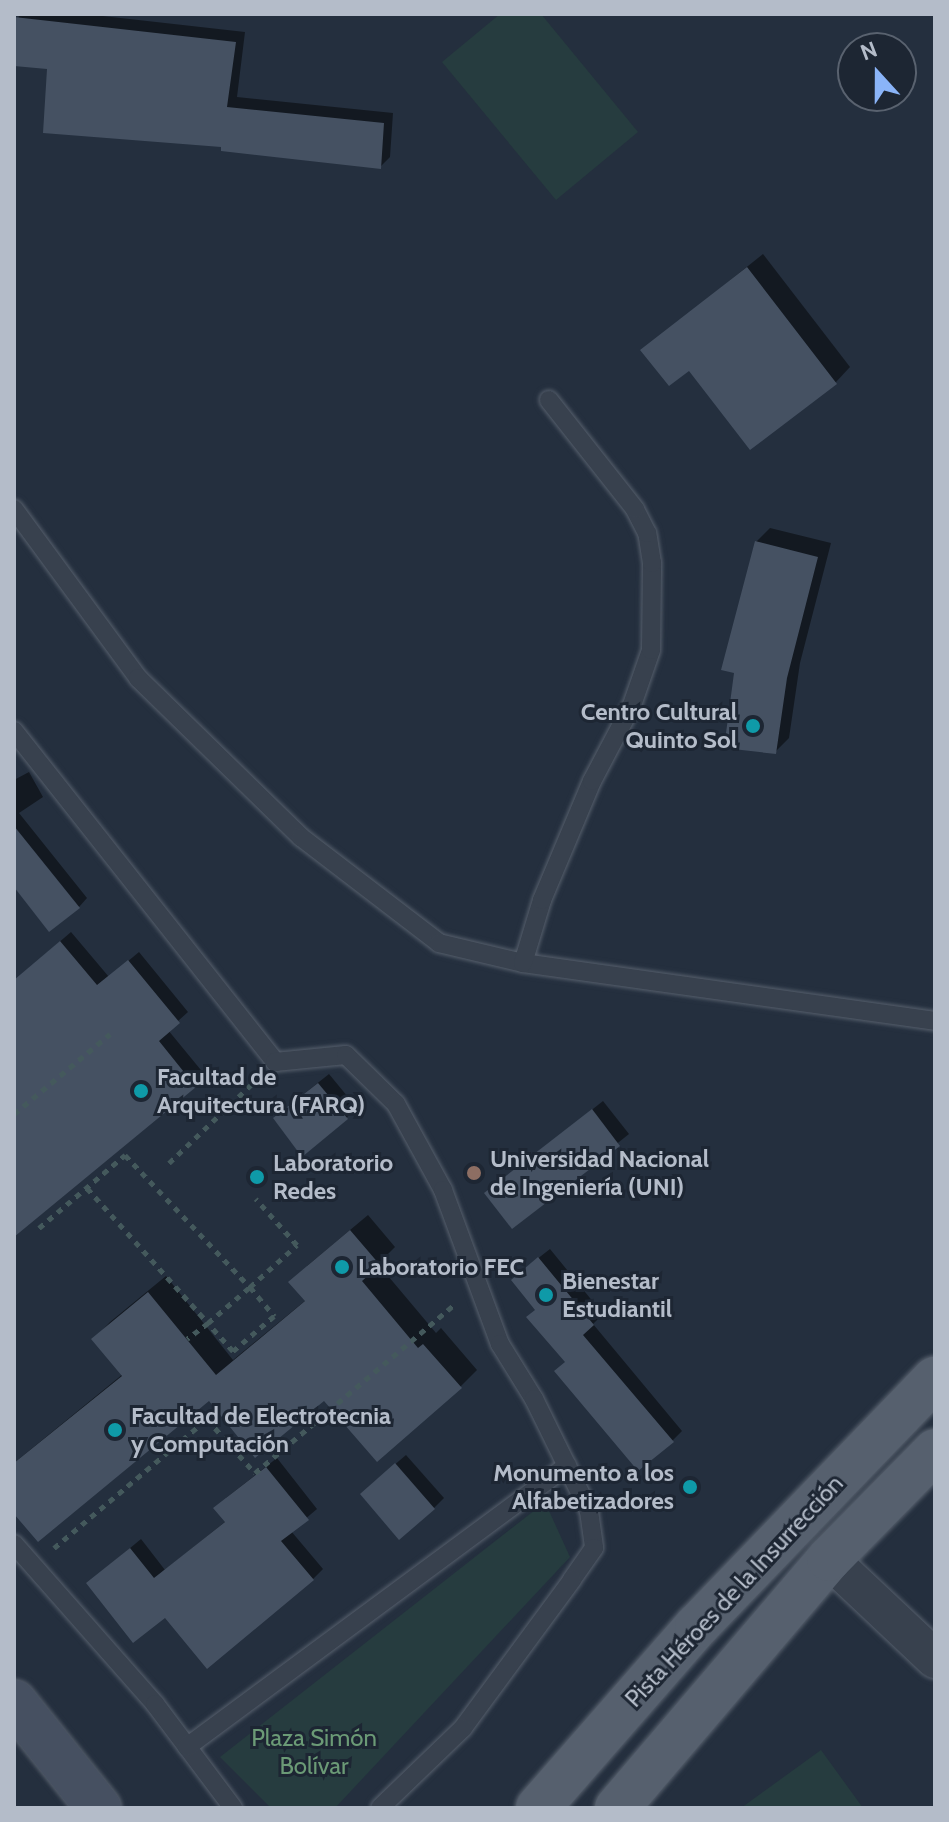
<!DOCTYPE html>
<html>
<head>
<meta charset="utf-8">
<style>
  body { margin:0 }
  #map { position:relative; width:949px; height:1822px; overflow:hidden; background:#242f3e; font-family:Cabin,sans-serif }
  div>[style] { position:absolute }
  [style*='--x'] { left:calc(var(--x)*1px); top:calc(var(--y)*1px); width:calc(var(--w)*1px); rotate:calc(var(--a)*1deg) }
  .green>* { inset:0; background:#263c3f }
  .shadow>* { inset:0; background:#0007 }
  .building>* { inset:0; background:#455162 }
  .path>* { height:5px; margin-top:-2.5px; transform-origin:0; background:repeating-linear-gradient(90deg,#44595c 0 6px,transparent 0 12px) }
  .roads { filter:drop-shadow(0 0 2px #565f6c) drop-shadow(0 0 2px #565f6c) }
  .lane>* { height:18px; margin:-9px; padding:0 9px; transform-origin:9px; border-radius:9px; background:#38414e }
  .street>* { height:38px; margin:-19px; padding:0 19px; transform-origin:19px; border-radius:19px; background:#38414e }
  .secondary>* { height:44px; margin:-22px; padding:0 22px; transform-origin:22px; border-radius:22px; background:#465061 }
  .primary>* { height:44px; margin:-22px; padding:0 22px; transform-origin:22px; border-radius:22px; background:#56606e }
  .dots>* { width:22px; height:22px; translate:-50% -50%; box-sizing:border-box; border:4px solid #1d2633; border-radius:50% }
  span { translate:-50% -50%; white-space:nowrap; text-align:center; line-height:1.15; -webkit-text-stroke:6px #1d2633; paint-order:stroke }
  .poi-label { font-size:24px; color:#b4bcc9; font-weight:700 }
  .right { translate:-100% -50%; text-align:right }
  .left { translate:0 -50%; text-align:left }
  .street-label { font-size:24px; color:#b4bcc9 }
  .park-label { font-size:24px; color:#6b9a76 }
  .frame { position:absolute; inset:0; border:16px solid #b4bcc9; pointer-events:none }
  .north { position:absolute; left:837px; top:32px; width:80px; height:80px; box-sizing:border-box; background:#1d2633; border:2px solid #59626f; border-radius:50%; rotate:339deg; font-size:22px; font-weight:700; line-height:32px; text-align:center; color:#b4bcc9 }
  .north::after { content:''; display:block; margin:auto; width:28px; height:36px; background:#8ab4f8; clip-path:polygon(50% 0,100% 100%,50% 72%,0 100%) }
</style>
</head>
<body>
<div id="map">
  <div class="green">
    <div style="clip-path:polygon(500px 14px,541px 14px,638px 132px,556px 200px,442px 62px)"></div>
    <div style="clip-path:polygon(545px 1502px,570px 1557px,335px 1808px,271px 1808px,220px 1757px)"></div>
    <div style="clip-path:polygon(821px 1750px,863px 1808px,741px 1808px)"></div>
  </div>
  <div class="shadow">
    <div style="clip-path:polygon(19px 14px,85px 14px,245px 32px,237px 97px,393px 113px,390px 157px,380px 167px,224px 145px,49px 67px,14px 64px)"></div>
    <div style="clip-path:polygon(763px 254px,850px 367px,836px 382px,689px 368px,643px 350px)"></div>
    <div style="clip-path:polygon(770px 528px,831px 543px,800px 663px,789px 738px,775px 752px,756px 542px)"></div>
    <div style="clip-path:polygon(29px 772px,43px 797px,19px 813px,87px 898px,79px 907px,14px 884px,14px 780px)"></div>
    <div style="clip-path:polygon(71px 932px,109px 977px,139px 952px,188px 1012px,168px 1030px,205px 1075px,14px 1234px,14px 981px)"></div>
    <div style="clip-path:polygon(329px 1074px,357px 1108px,346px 1118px,285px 1109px)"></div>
    <div style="clip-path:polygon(603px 1101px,629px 1134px,513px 1227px,487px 1193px)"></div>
    <div style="clip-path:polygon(368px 1215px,395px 1247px,378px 1264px,436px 1333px,441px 1328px,477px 1370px,460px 1387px,324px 1399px,209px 1399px,14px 1511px,14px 1463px,123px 1374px,94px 1339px,110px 1322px,166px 1276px,233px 1360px,306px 1300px,307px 1266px)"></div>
    <div style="clip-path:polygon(550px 1249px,603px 1314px,593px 1324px,682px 1431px,672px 1441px,567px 1361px,537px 1309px,523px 1270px)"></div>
    <div style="clip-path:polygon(406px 1455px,444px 1498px,434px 1508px,372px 1484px)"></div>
    <div style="clip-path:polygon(277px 1458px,317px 1509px,291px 1531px,323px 1569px,313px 1579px,165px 1615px,88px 1583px,141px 1539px,165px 1570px,226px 1521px,226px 1498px)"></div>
  </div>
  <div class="building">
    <div style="clip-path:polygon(14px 17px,236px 42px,227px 107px,384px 123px,381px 169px,221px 151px,221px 147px,43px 133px,47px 69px,14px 66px)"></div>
    <div style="clip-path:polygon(747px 267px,837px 384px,750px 450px,689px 371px,669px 386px,640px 350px)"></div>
    <div style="clip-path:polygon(755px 541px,818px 557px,787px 678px,776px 754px,724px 748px,734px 673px,721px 670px)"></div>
    <div style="clip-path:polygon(14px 826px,80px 908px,49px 932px,14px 887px)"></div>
    <div style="clip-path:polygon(60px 941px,97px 985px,128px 960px,180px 1023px,159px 1041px,196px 1087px,14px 1237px,14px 980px)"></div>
    <div style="clip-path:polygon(318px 1083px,348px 1119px,302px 1157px,273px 1118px)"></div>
    <div style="clip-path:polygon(592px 1109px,620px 1146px,512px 1229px,484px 1193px)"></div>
    <div style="clip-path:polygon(350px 1230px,380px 1265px,362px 1281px,418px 1348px,423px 1344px,462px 1388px,377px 1462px,324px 1401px,255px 1458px,209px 1401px,38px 1542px,14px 1514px,14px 1463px,122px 1376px,91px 1339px,148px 1292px,216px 1375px,305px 1301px,288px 1282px)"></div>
    <div style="clip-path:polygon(538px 1257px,594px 1325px,583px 1335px,674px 1442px,638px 1471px,554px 1371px,565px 1362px,526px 1317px,535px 1310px,511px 1280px)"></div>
    <div style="clip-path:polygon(395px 1463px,435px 1509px,399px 1540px,360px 1494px)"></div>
    <div style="clip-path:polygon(266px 1467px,309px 1520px,281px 1541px,314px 1580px,207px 1669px,165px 1618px,133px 1643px,86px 1583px,130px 1548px,154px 1578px,225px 1522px,213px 1508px)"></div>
  </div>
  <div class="path">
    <div style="--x:14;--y:1114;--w:125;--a:-39.8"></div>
    <div style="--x:169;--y:1163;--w:119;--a:-43.6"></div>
    <div style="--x:87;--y:1188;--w:181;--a:48.1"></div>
    <div style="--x:208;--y:1323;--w:26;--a:143"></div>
    <div style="--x:39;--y:1228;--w:113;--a:-40.3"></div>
    <div style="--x:125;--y:1155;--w:182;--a:46.6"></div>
    <div style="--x:250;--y:1287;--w:63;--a:-41.8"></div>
    <div style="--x:297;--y:1245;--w:62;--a:-131.7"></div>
    <div style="--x:250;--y:1287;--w:38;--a:50"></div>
    <div style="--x:274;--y:1316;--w:54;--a:139.5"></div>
    <div style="--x:233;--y:1351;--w:38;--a:-132"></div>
    <div style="--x:208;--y:1323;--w:55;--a:-40.6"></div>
    <div style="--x:54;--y:1548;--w:200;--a:-40.1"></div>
    <div style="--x:207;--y:1419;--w:72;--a:48.4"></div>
    <div style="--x:255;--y:1473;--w:262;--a:-40.2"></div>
  </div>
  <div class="roads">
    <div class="lane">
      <div style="--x:14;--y:509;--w:210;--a:53.7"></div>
      <div style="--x:138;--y:678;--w:228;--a:44.3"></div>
      <div style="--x:301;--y:837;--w:174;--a:37.5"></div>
      <div style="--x:439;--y:943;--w:86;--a:13.4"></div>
      <div style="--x:523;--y:963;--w:416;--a:8"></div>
      <div style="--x:14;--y:731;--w:422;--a:51.7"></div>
      <div style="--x:275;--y:1062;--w:71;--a:-5.6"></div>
      <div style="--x:346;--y:1055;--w:70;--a:44.4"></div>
      <div style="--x:396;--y:1104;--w:98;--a:61.3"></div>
      <div style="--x:443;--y:1190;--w:164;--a:69.7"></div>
      <div style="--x:500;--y:1344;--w:65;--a:58.3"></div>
      <div style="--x:534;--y:1399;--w:125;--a:63.8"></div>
      <div style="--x:589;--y:1511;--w:37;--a:82"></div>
      <div style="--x:594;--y:1548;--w:39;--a:125"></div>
      <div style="--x:572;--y:1580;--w:184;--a:126.4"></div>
      <div style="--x:463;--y:1728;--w:115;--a:136.1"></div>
      <div style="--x:523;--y:963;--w:66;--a:-73.2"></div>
      <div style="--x:542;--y:900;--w:129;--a:-67.2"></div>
      <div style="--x:592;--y:781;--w:86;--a:-62.2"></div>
      <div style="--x:632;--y:705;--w:58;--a:-70.9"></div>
      <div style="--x:651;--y:650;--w:87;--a:-89.3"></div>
      <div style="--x:652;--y:563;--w:30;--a:-99"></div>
      <div style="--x:647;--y:533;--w:27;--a:-117"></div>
      <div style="--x:635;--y:509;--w:139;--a:-128.3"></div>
      <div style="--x:14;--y:1544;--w:213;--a:48.6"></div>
      <div style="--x:155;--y:1704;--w:130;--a:53.1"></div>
      <div style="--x:187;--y:1747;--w:473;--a:-36.5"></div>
    </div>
    <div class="street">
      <div style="--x:829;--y:1559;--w:146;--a:43.3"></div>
    </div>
    <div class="secondary">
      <div style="--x:14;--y:1702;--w:136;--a:51.3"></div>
    </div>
    <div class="primary">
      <div style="--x:538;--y:1808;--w:242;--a:-48.9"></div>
      <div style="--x:697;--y:1626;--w:343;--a:-46.1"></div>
      <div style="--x:617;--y:1808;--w:327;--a:-49.6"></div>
      <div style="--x:829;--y:1559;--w:151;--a:-45.5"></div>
    </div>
  </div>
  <div class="dots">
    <div style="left:753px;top:726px;background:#0f9aa8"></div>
    <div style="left:141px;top:1091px;background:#0f9aa8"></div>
    <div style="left:474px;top:1173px;background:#8d6e63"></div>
    <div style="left:257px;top:1177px;background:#0f9aa8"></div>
    <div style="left:342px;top:1267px;background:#0f9aa8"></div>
    <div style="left:546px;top:1295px;background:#0f9aa8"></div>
    <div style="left:115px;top:1430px;background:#0f9aa8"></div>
    <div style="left:690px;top:1487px;background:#0f9aa8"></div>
  </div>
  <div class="poi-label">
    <span class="right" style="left:737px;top:726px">Centro Cultural<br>Quinto Sol</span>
    <span class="left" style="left:157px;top:1091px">Facultad de<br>Arquitectura (FARQ)</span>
    <span class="left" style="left:490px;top:1173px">Universidad Nacional<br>de Ingeniería (UNI)</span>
    <span class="left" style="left:273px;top:1177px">Laboratorio<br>Redes</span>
    <span class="left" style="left:358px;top:1267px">Laboratorio FEC</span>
    <span class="left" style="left:562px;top:1295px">Bienestar<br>Estudiantil</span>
    <span class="left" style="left:131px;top:1430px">Facultad de Electrotecnia<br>y Computación</span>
    <span class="right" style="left:674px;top:1487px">Monumento a los<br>Alfabetizadores</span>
  </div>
  <div class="street-label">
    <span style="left:734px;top:1591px;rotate:-47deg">Pista Héroes de la Insurrección</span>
  </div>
  <div class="park-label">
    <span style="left:314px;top:1752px">Plaza Simón<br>Bolívar</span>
  </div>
  <div class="frame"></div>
  <div class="north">N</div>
</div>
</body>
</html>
